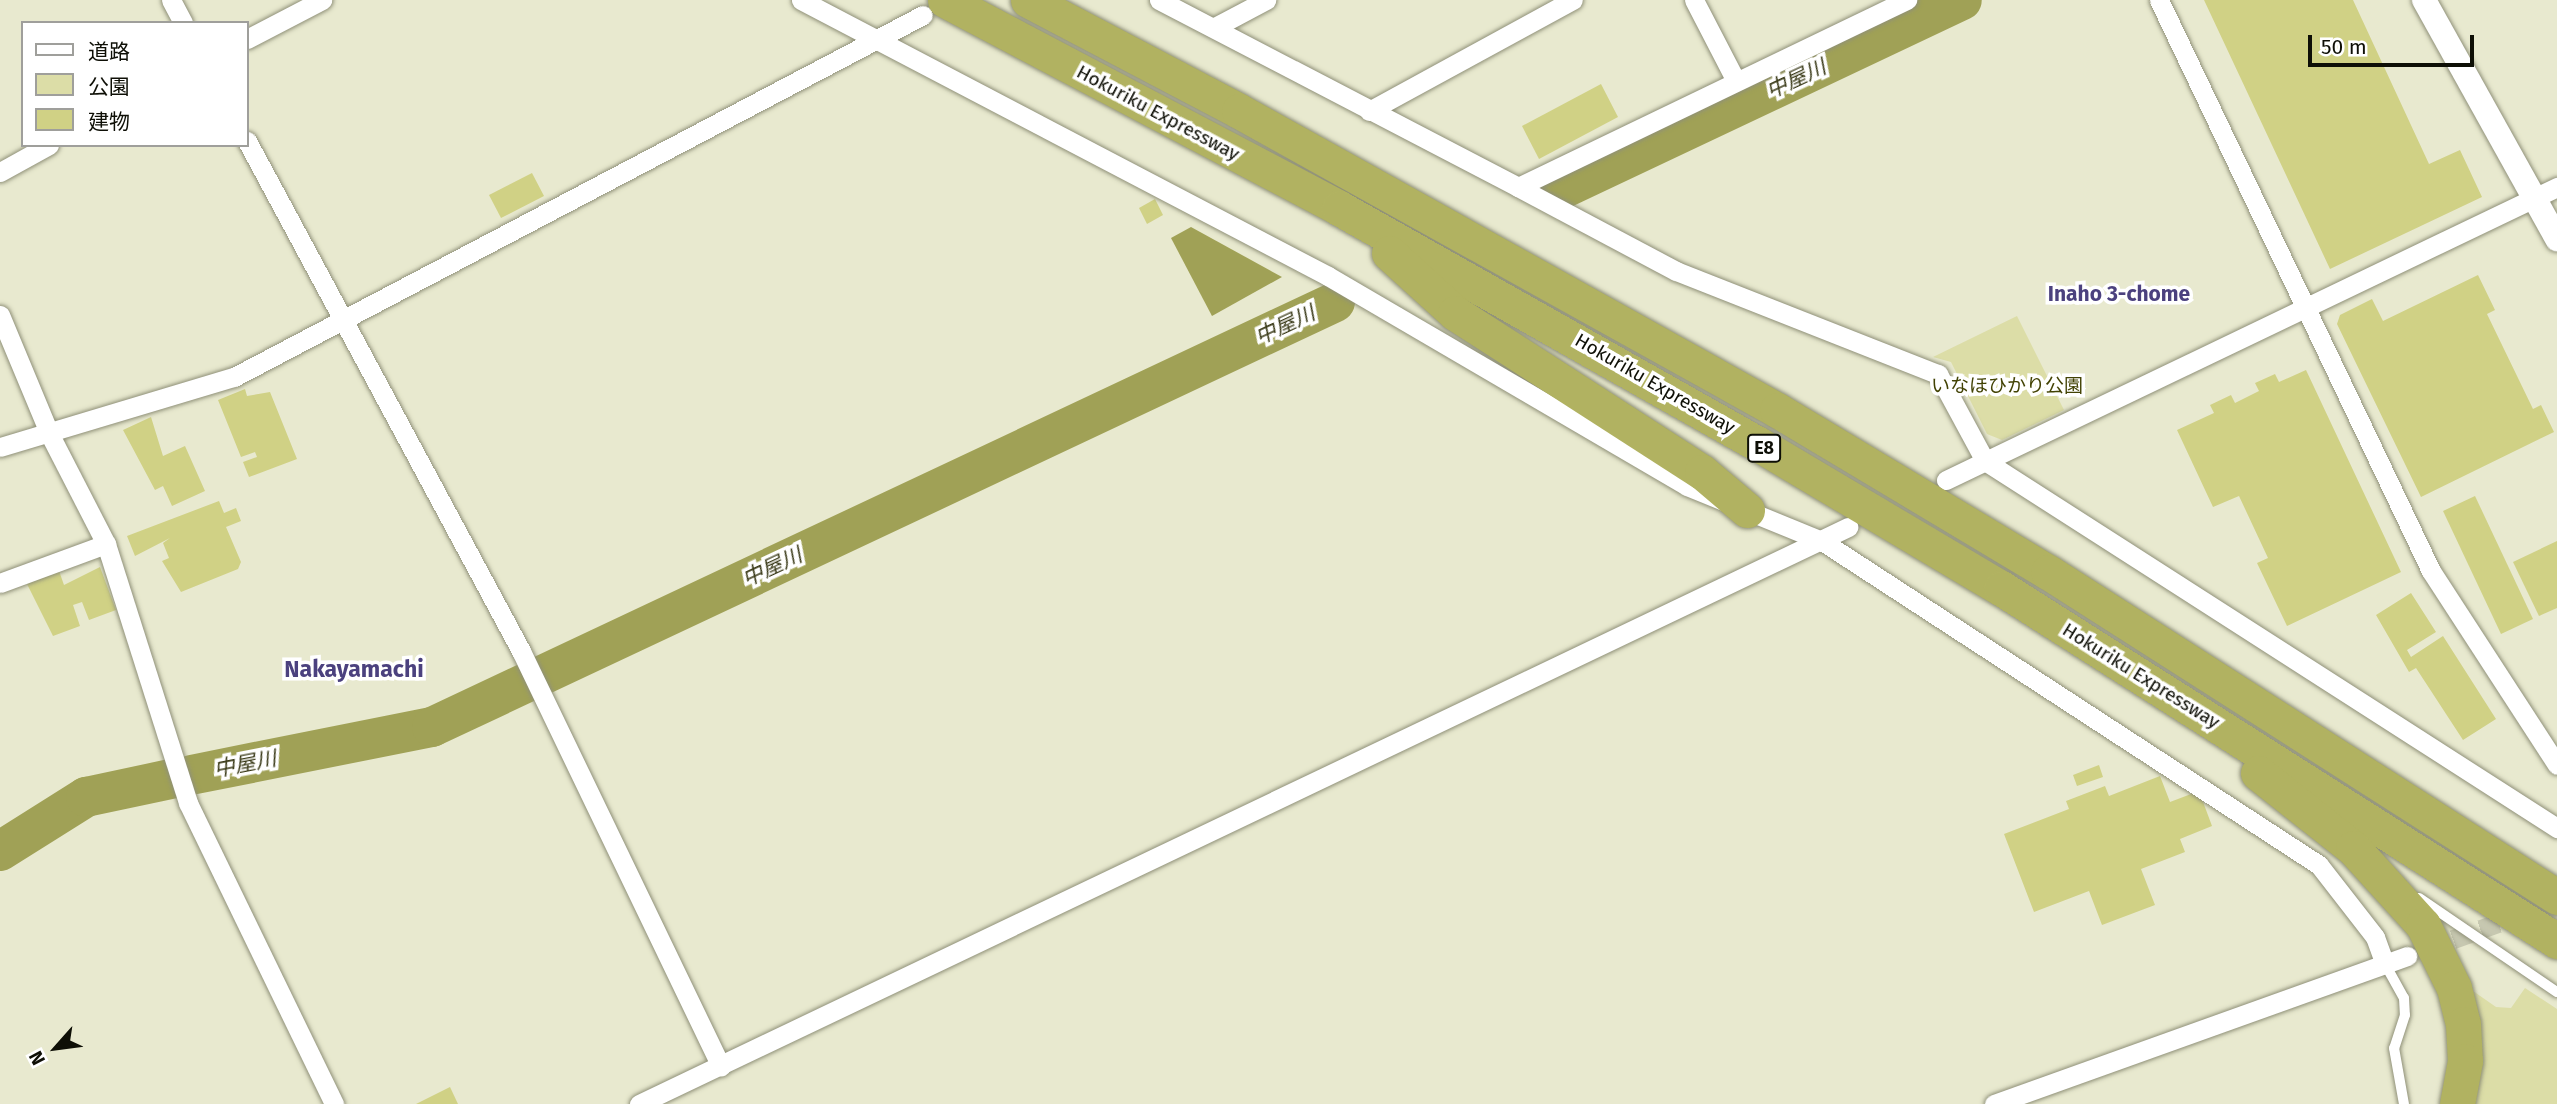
<!DOCTYPE html>
<html>
<head>
<meta charset="utf-8">
<style>
  body { margin:0 }
  #map { position:relative; width:2557px; height:1104px; overflow:hidden; background:#e8e9cf; font-family:"Fira Sans","Noto Sans JP",sans-serif }
  div>[style] { position:absolute }
  [style*='--x'] { left:calc(var(--x)*1px); top:calc(var(--y)*1px); width:calc(var(--w)*1px); rotate:calc(var(--a)*1deg) }
  .green>* { inset:0; background:#dcdda7 }
  .water>* { inset:0; background:#a0a156 }
  .river>* { height:40px; margin:-20px; padding:0 20px; transform-origin:20px; border-radius:20px; background:#a0a156 }
  .building>* { inset:0; background:#d0d185 }
  .minor-tunnel>* { height:19px; margin-top:-9.5px; transform-origin:0; background:repeating-linear-gradient(90deg,#c7c8b1 0 19px,transparent 0 29px) }
  .roads { filter:drop-shadow(0 0 2px #8f9078) drop-shadow(0 0 2px #8f9078) }
  .service>* { height:10px; margin:-5px; padding:0 5px; transform-origin:5px; border-radius:5px; background:#fff }
  .minor>* { height:19px; margin:-9.5px; padding:0 9.5px; transform-origin:9.5px; border-radius:9.5px; background:#fff }
  .tertiary>* { height:24px; margin:-12px; padding:0 12px; transform-origin:12px; border-radius:12px; background:#fff }
  .motorway>* { height:35px; margin:-17.5px; padding:0 17.5px; transform-origin:17.5px; border-radius:17.5px; background:#b1b261 }
  span { translate:-50% -50%; white-space:nowrap; text-align:center; line-height:1.15; -webkit-text-stroke:7px #fff; paint-order:stroke }
  .shield-label span { padding:2px 5px; background:#fff; border:2px solid; border-radius:5px; -webkit-text-stroke-width:0 }
  .shield-label { font-size:18px; color:#0e0f06; font-weight:700 }
  .street-label { font-size:19px; color:#0e0f06 }
  .park-label { font-size:19px; color:#424204 }
  .water-label { font-size:21px; color:#383816; font-style:italic }
  .neighbourhood-label { font-size:21px; color:#4b417e; font-weight:700 }
  .quarter-label { font-size:23px; color:#4b417e; font-weight:700 }
  .legend { position:absolute; left:21px; top:21px; width:228px; height:126px; box-sizing:border-box; background:#fff; border:2px solid #9f9f9b; margin:0; padding:9px 12px; list-style:none; font-size:21px; color:#0e0f06 }
  .legend li { display:flex; align-items:center; gap:14px; height:35px }
  .legend b { width:35px; border:2px solid #9f9f9b }
  .north { position:absolute; left:21px; top:1013px; width:70px; height:70px; -webkit-text-stroke:5px #fff; paint-order:stroke; rotate:242deg; font-size:19px; font-weight:700; line-height:28px; text-align:center; color:#0e0f06 }
  .north::after { content:''; display:block; margin:auto; width:24px; height:32px; background:#0e0f06; clip-path:polygon(50% 0,100% 100%,50% 72%,0 100%) }
  .scale { position:absolute; left:2308px; top:35px; width:166px; height:32px; box-sizing:border-box; border:4px solid #0e0f06; border-top:0; padding-left:9px; font-size:21px; line-height:24px; white-space:nowrap; color:#0e0f06; -webkit-text-stroke:5px #fff; paint-order:stroke }
</style>
</head>
<body>
<div id="map">
  <div class="green">
    <div style="clip-path:polygon(2017px 316px,2064px 410px,2002px 440px,1987px 434px,1951px 362px,1933px 357px)"></div>
    <div style="clip-path:polygon(2525px 988px,2557px 1009px,2557px 1104px,2472px 1104px,2479px 1019px,2473px 991px,2496px 1007px,2511px 1008px)"></div>
  </div>
  <div class="water">
    <div style="clip-path:polygon(1191px 227px,1282px 277px,1212px 316px,1171px 238px)"></div>
  </div>
  <div class="river">
    <div style="--x:1554;--y:193;--w:451;--a:-25.3"></div>
    <div style="--x:191;--y:775;--w:246;--a:-11.3"></div>
    <div style="--x:432;--y:727;--w:998;--a:-25.2"></div>
    <div style="--x:0;--y:851;--w:102;--a:-32.1"></div>
    <div style="--x:86;--y:797;--w:87;--a:-12"></div>
  </div>
  <div class="building">
    <div style="clip-path:polygon(2204px 0,2353px 0,2429px 164px,2460px 150px,2482px 197px,2330px 269px)"></div>
    <div style="clip-path:polygon(1601px 84px,1618px 117px,1539px 159px,1522px 126px)"></div>
    <div style="clip-path:polygon(532px 173px,544px 196px,501px 218px,489px 195px)"></div>
    <div style="clip-path:polygon(1155px 199px,1163px 215px,1147px 224px,1139px 208px)"></div>
    <div style="clip-path:polygon(2478px 275px,2495px 310px,2487px 314px,2533px 409px,2541px 405px,2554px 432px,2421px 497px,2337px 324px,2340px 315px,2372px 299px,2383px 321px)"></div>
    <div style="clip-path:polygon(2306px 370px,2401px 572px,2287px 626px,2257px 563px,2268px 558px,2239px 496px,2213px 507px,2177px 430px,2214px 413px,2210px 405px,2231px 395px,2235px 403px,2259px 391px,2255px 383px,2275px 374px,2279px 382px)"></div>
    <div style="clip-path:polygon(245px 389px,247px 396px,270px 392px,297px 459px,249px 477px,243px 462px,257px 457px,255px 452px,241px 457px,218px 400px)"></div>
    <div style="clip-path:polygon(151px 417px,163px 456px,185px 446px,205px 491px,172px 506px,163px 486px,155px 490px,123px 430px)"></div>
    <div style="clip-path:polygon(2475px 496px,2533px 619px,2501px 634px,2443px 511px)"></div>
    <div style="clip-path:polygon(219px 501px,224px 513px,236px 508px,241px 521px,226px 527px,241px 562px,238px 569px,181px 592px,162px 561px,169px 558px,163px 543px,170px 538px,135px 556px,127px 536px)"></div>
    <div style="clip-path:polygon(2557px 541px,2557px 608px,2539px 616px,2513px 562px)"></div>
    <div style="clip-path:polygon(100px 567px,116px 610px,89px 620px,82px 602px,73px 605px,80px 626px,53px 636px,25px 580px,58px 568px,64px 585px)"></div>
    <div style="clip-path:polygon(2411px 593px,2436px 632px,2407px 650px,2411px 657px,2443px 636px,2496px 719px,2463px 740px,2416px 668px,2409px 672px,2376px 615px)"></div>
    <div style="clip-path:polygon(2099px 765px,2103px 777px,2077px 786px,2073px 775px)"></div>
    <div style="clip-path:polygon(2160px 776px,2170px 802px,2199px 791px,2212px 826px,2180px 839px,2185px 852px,2141px 869px,2155px 905px,2102px 925px,2089px 891px,2034px 912px,2004px 834px,2069px 809px,2066px 801px,2105px 786px,2109px 796px)"></div>
    <div style="clip-path:polygon(450px 1087px,458px 1104px,416px 1104px)"></div>
  </div>
  <div class="minor-tunnel">
    <div style="--x:2426;--y:949;--w:100;--a:-19.9"></div>
  </div>
  <div class="roads">
    <div class="service">
      <div style="--x:2419;--y:898;--w:167;--a:34.3"></div>
      <div style="--x:2385;--y:964;--w:39;--a:61"></div>
      <div style="--x:2404;--y:998;--w:17;--a:87"></div>
      <div style="--x:2405;--y:1015;--w:35;--a:108"></div>
      <div style="--x:2394;--y:1048;--w:57;--a:79.9"></div>
    </div>
    <div class="minor">
      <div style="--x:171;--y:0;--w:26;--a:62"></div>
      <div style="--x:801;--y:0;--w:595;--a:27.64"></div>
      <div style="--x:1328;--y:276;--w:416;--a:30.3"></div>
      <div style="--x:1687;--y:486;--w:146;--a:22.2"></div>
      <div style="--x:1822;--y:541;--w:593;--a:33.1"></div>
      <div style="--x:2319;--y:865;--w:91;--a:52.1"></div>
      <div style="--x:2375;--y:937;--w:29;--a:70"></div>
      <div style="--x:1159;--y:0;--w:405;--a:27.5"></div>
      <div style="--x:1518;--y:187;--w:432;--a:-25.7"></div>
      <div style="--x:1694;--y:0;--w:91;--a:62.6"></div>
      <div style="--x:2159;--y:0;--w:632;--a:64.53"></div>
      <div style="--x:2431;--y:571;--w:231;--a:57"></div>
      <div style="--x:1215;--y:27;--w:58;--a:-27.9"></div>
      <div style="--x:247;--y:39;--w:85;--a:-27.5"></div>
      <div style="--x:1369;--y:111;--w:232;--a:-28.6"></div>
      <div style="--x:247;--y:141;--w:579;--a:61.75"></div>
      <div style="--x:521;--y:651;--w:461;--a:64.3"></div>
      <div style="--x:0;--y:172;--w:56;--a:-28.9"></div>
      <div style="--x:1518;--y:187;--w:179;--a:28"></div>
      <div style="--x:1676;--y:271;--w:282;--a:21.5"></div>
      <div style="--x:1938;--y:374;--w:99;--a:61.6"></div>
      <div style="--x:1985;--y:461;--w:680;--a:32.68"></div>
      <div style="--x:0;--y:315;--w:128;--a:67.4"></div>
      <div style="--x:49;--y:433;--w:125;--a:62.8"></div>
      <div style="--x:106;--y:544;--w:272;--a:72.4"></div>
      <div style="--x:188;--y:803;--w:335;--a:64.1"></div>
      <div style="--x:0;--y:447;--w:244;--a:-16.7"></div>
      <div style="--x:234;--y:377;--w:778;--a:-27.72"></div>
      <div style="--x:1946;--y:480;--w:678;--a:-25.62"></div>
      <div style="--x:0;--y:583;--w:113;--a:-20.2"></div>
      <div style="--x:639;--y:1104;--w:1340;--a:-25.51"></div>
      <div style="--x:1994;--y:1104;--w:439;--a:-19.7"></div>
    </div>
    <div class="tertiary">
      <div style="--x:2424;--y:0;--w:274;--a:60.9"></div>
    </div>
    <div class="motorway">
      <div style="--x:945;--y:0;--w:446;--a:27.8"></div>
      <div style="--x:1339;--y:208;--w:481;--a:29.4"></div>
      <div style="--x:1758;--y:444;--w:282;--a:30.7"></div>
      <div style="--x:2001;--y:588;--w:659;--a:32.41"></div>
      <div style="--x:1028;--y:0;--w:238;--a:27.7"></div>
      <div style="--x:1239;--y:111;--w:616;--a:29.06"></div>
      <div style="--x:1777;--y:410;--w:316;--a:30.9"></div>
      <div style="--x:2048;--y:572;--w:604;--a:32.56"></div>
      <div style="--x:1389;--y:253;--w:89;--a:42.3"></div>
      <div style="--x:1455;--y:313;--w:294;--a:32.8"></div>
      <div style="--x:1702;--y:472;--w:59;--a:40.2"></div>
      <div style="--x:2258;--y:773;--w:121;--a:38.3"></div>
      <div style="--x:2353;--y:848;--w:104;--a:47.7"></div>
      <div style="--x:2423;--y:925;--w:70;--a:63.8"></div>
      <div style="--x:2454;--y:988;--w:37;--a:76"></div>
      <div style="--x:2463;--y:1024;--w:37;--a:87"></div>
      <div style="--x:2465;--y:1061;--w:44;--a:100.5"></div>
    </div>
  </div>
  <div class="shield-label">
    <span style="left:1764px;top:448px">E8</span>
  </div>
  <div class="street-label">
    <span style="left:1158px;top:113px;rotate:28deg">Hokuriku Expressway</span>
    <span style="left:1655px;top:384px;rotate:30deg">Hokuriku Expressway</span>
    <span style="left:2141px;top:676px;rotate:32deg">Hokuriku Expressway</span>
  </div>
  <div class="park-label">
    <span style="left:2007px;top:386px">いなほひかり公園</span>
  </div>
  <div class="water-label">
    <span style="left:1796px;top:79px;rotate:-25deg">中屋川</span>
    <span style="left:1285px;top:325px;rotate:-25deg">中屋川</span>
    <span style="left:772px;top:567px;rotate:-25deg">中屋川</span>
    <span style="left:245px;top:764px;rotate:-11deg">中屋川</span>
  </div>
  <div class="neighbourhood-label">
    <span style="left:2119px;top:294px">Inaho 3-chome</span>
  </div>
  <div class="quarter-label">
    <span style="left:354px;top:669px">Nakayamachi</span>
  </div>
  <ul class="legend">
  <li><b style="height:9px;background:#fff"></b>道路</li>
  <li><b style="height:19px;background:#dcdda7"></b>公園</li>
  <li><b style="height:19px;background:#d0d185"></b>建物</li>
  </ul>
  <div class="north">N</div>
  <div class="scale">50 m</div>
</div>
</body>
</html>
